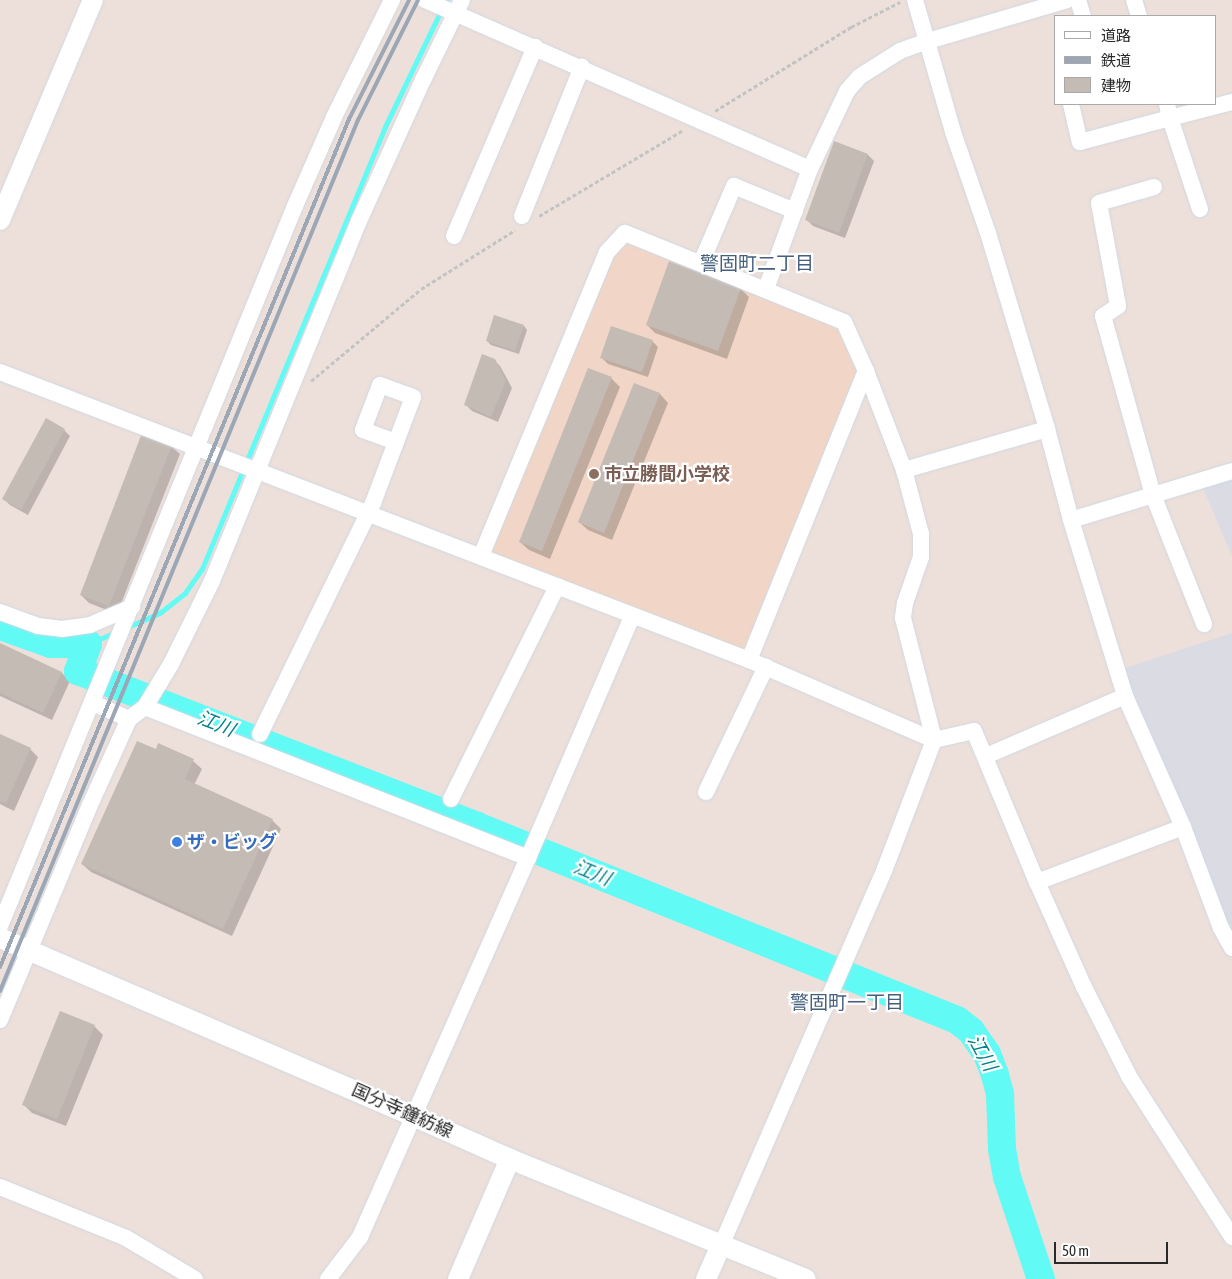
<!DOCTYPE html>
<html>
<head>
<meta charset="utf-8">
<style>
  body { margin:0 }
  #map { position:relative; width:1232px; height:1279px; overflow:hidden; background:#eddfd9; font-family:"Asap Condensed","Noto Sans JP",sans-serif }
  div>[style] { position:absolute }
  [style*='--x'] { left:calc(var(--x)*1px); top:calc(var(--y)*1px); width:calc(var(--w)*1px); rotate:calc(var(--a)*1deg) }
  .industrial>* { inset:0; background:#dbdbe4 }
  .education>* { inset:0; background:#f1d6c7 }
  .shadow>* { inset:0; background:#0003 }
  .stream>* { height:4.5px; margin:-2.25px; padding:0 2.25px; transform-origin:2.25px; border-radius:2.25px; background:#62faf5 }
  .river>* { height:28px; margin:-14px; padding:0 14px; transform-origin:14px; border-radius:14px; background:#62faf5 }
  .building>* { inset:0; background:#c4bbb5 }
  .path>* { height:2.5px; margin-top:-1.25px; transform-origin:0; background:repeating-linear-gradient(90deg,#c3c3c3 0 4px,transparent 0 6.5px) }
  .roads { filter:drop-shadow(0 0 1px #cfd9e4) drop-shadow(0 0 1px #cfd9e4) }
  .minor>* { height:16px; margin:-8px; padding:0 8px; transform-origin:8px; border-radius:8px; background:#fff }
  .tertiary>* { height:20px; margin:-10px; padding:0 10px; transform-origin:10px; border-radius:10px; background:#fff }
  .rail>* { height:4px; margin:-2px; padding:0 2px; transform-origin:2px; border-radius:2px; background:#9ca7b6 }
  .dots>* { width:14px; height:14px; translate:-50% -50%; box-sizing:border-box; border:2px solid #fff; border-radius:50% }
  span { translate:-50% -50%; white-space:nowrap; text-align:center; line-height:1.15; -webkit-text-stroke:4.5px #fff; paint-order:stroke }
  .education-label { font-size:18px; color:#785e54; font-weight:700 }
  .left { translate:0 -50%; text-align:left }
  .shop-label { font-size:18px; color:#366cbe; font-weight:700 }
  .street-label { font-size:18px; color:#292929 }
  .neighbourhood-label { font-size:19px; color:#45607e }
  .water-label { font-size:19px; color:#048288; font-style:italic }
  .legend { position:absolute; left:1054px; top:15px; width:162px; height:90px; box-sizing:border-box; background:#fff; border:1px solid #a9a9a9; margin:0; padding:6px 9px; list-style:none; font-size:15px; color:#292929 }
  .legend li { display:flex; align-items:center; gap:10px; height:25px }
  .legend b { width:25px; border:1px solid #a9a9a9 }
  .scale { position:absolute; left:1054px; top:1242px; width:114px; height:22px; box-sizing:border-box; border:2px solid #292929; border-top:0; padding-left:6px; font-size:15px; line-height:18px; white-space:nowrap; color:#292929; -webkit-text-stroke:4px #fff; paint-order:stroke }
</style>
</head>
<body>
<div id="map">
  <div class="industrial">
    <div style="clip-path:polygon(1232px 471px,1232px 556px,1200px 481px)"></div>
    <div style="clip-path:polygon(1232px 633px,1232px 948px,1116px 671px)"></div>
  </div>
  <div class="education">
    <div style="clip-path:polygon(625px 233px,844px 322px,866px 371px,749px 660px,481px 556px,607px 252px)"></div>
  </div>
  <div class="shadow">
    <div style="clip-path:polygon(835px 143px,868px 155px,874px 161px,845px 238px,813px 226px,807px 220px)"></div>
    <div style="clip-path:polygon(741px 289px,749px 297px,727px 359px,655px 333px,647px 325px)"></div>
    <div style="clip-path:polygon(524px 326px,527px 330px,519px 354px,491px 345px,487px 341px)"></div>
    <div style="clip-path:polygon(652px 341px,658px 347px,648px 377px,608px 364px,602px 358px)"></div>
    <div style="clip-path:polygon(494px 360px,500px 366px,512px 388px,498px 422px,472px 411px,466px 405px)"></div>
    <div style="clip-path:polygon(611px 378px,620px 387px,550px 559px,529px 550px,520px 542px)"></div>
    <div style="clip-path:polygon(635px 384px,660px 394px,668px 403px,612px 540px,588px 530px,579px 522px)"></div>
    <div style="clip-path:polygon(64px 430px,70px 436px,28px 515px,10px 505px,4px 499px)"></div>
    <div style="clip-path:polygon(171px 446px,180px 454px,117px 614px,89px 603px,81px 595px)"></div>
    <div style="clip-path:polygon(0 644px,62px 673px,70px 681px,52px 720px,0 696px)"></div>
    <div style="clip-path:polygon(0 736px,30px 749px,38px 757px,14px 811px,0 804px)"></div>
    <div style="clip-path:polygon(156px 751px,193px 761px,202px 769px,194px 785px,272px 820px,281px 829px,232px 936px,91px 872px,82px 864px)"></div>
    <div style="clip-path:polygon(60px 1012px,95px 1027px,103px 1035px,66px 1126px,32px 1113px,23px 1104px)"></div>
  </div>
  <div class="stream">
    <div style="--x:128;--y:627;--w:36;--a:-24"></div>
    <div style="--x:161;--y:612;--w:31;--a:-38"></div>
    <div style="--x:185;--y:593;--w:29;--a:-55"></div>
    <div style="--x:202;--y:569;--w:476;--a:-67.5"></div>
    <div style="--x:384;--y:129;--w:143;--a:-64.3"></div>
    <div style="--x:88;--y:644;--w:30;--a:-23"></div>
  </div>
  <div class="river">
    <div style="--x:0;--y:626;--w:54;--a:19.4"></div>
    <div style="--x:51;--y:644;--w:37;--a:0"></div>
    <div style="--x:88;--y:644;--w:29;--a:110"></div>
    <div style="--x:78;--y:671;--w:428;--a:21.2"></div>
    <div style="--x:477;--y:826;--w:518;--a:22.01"></div>
    <div style="--x:957;--y:1020;--w:18;--a:38"></div>
    <div style="--x:971;--y:1031;--w:28;--a:55"></div>
    <div style="--x:987;--y:1054;--w:22;--a:69"></div>
    <div style="--x:995;--y:1075;--w:20;--a:75"></div>
    <div style="--x:1000;--y:1094;--w:55;--a:87.9"></div>
    <div style="--x:1002;--y:1149;--w:28;--a:80"></div>
    <div style="--x:1007;--y:1177;--w:108;--a:71.6"></div>
  </div>
  <div class="building">
    <div style="clip-path:polygon(834px 141px,868px 154px,839px 233px,805px 220px)"></div>
    <div style="clip-path:polygon(669px 261px,741px 288px,718px 351px,646px 325px)"></div>
    <div style="clip-path:polygon(494px 315px,524px 325px,515px 351px,486px 341px)"></div>
    <div style="clip-path:polygon(611px 326px,653px 340px,642px 372px,600px 358px)"></div>
    <div style="clip-path:polygon(482px 354px,495px 359px,506px 381px,491px 417px,464px 405px)"></div>
    <div style="clip-path:polygon(588px 368px,612px 377px,542px 551px,519px 542px)"></div>
    <div style="clip-path:polygon(634px 383px,660px 393px,604px 533px,578px 522px)"></div>
    <div style="clip-path:polygon(46px 418px,65px 429px,21px 510px,2px 499px)"></div>
    <div style="clip-path:polygon(142px 433px,172px 445px,109px 606px,80px 595px)"></div>
    <div style="clip-path:polygon(0 643px,62px 672px,43px 713px,0 693px)"></div>
    <div style="clip-path:polygon(0 734px,31px 748px,6px 803px,0 801px)"></div>
    <div style="clip-path:polygon(137px 741px,156px 749px,158px 743px,194px 759px,185px 779px,273px 819px,223px 929px,81px 864px)"></div>
    <div style="clip-path:polygon(60px 1011px,95px 1025px,57px 1119px,22px 1105px)"></div>
  </div>
  <div class="path">
    <div style="--x:715;--y:111;--w:160;--a:-31.7"></div>
    <div style="--x:851;--y:27;--w:55;--a:-27"></div>
    <div style="--x:539;--y:216;--w:168;--a:-30.8"></div>
    <div style="--x:311;--y:381;--w:143;--a:-39.9"></div>
    <div style="--x:421;--y:289;--w:111;--a:-32.1"></div>
  </div>
  <div class="roads">
    <div class="minor">
      <div style="--x:425;--y:0;--w:420;--a:23.7"></div>
      <div style="--x:915;--y:0;--w:137;--a:73.9"></div>
      <div style="--x:953;--y:132;--w:107;--a:70.9"></div>
      <div style="--x:988;--y:233;--w:205;--a:73.2"></div>
      <div style="--x:1047;--y:429;--w:94;--a:75.2"></div>
      <div style="--x:1071;--y:520;--w:184;--a:72.9"></div>
      <div style="--x:1125;--y:696;--w:143;--a:66.1"></div>
      <div style="--x:1183;--y:827;--w:108;--a:69.4"></div>
      <div style="--x:1221;--y:928;--w:23;--a:61"></div>
      <div style="--x:1078;--y:0;--w:17;--a:73"></div>
      <div style="--x:1134;--y:0;--w:17;--a:73"></div>
      <div style="--x:1071;--y:104;--w:39;--a:77"></div>
      <div style="--x:1080;--y:142;--w:93;--a:-14.9"></div>
      <div style="--x:1170;--y:118;--w:96;--a:71.8"></div>
      <div style="--x:1167;--y:104;--w:14;--a:78"></div>
      <div style="--x:1170;--y:118;--w:64;--a:-14.5"></div>
      <div style="--x:1154;--y:187;--w:57;--a:163.8"></div>
      <div style="--x:1099;--y:203;--w:105;--a:79.5"></div>
      <div style="--x:1118;--y:306;--w:18;--a:146"></div>
      <div style="--x:1103;--y:316;--w:186;--a:74.4"></div>
      <div style="--x:1153;--y:495;--w:139;--a:68.4"></div>
      <div style="--x:522;--y:216;--w:161;--a:-68.1"></div>
      <div style="--x:454;--y:236;--w:206;--a:-66.8"></div>
      <div style="--x:701;--y:263;--w:84;--a:-66.8"></div>
      <div style="--x:734;--y:186;--w:66;--a:22.3"></div>
      <div style="--x:766;--y:289;--w:128;--a:-69.9"></div>
      <div style="--x:810;--y:169;--w:86;--a:-64.6"></div>
      <div style="--x:847;--y:91;--w:18;--a:-49"></div>
      <div style="--x:859;--y:77;--w:49;--a:-32.4"></div>
      <div style="--x:900;--y:51;--w:30;--a:-20"></div>
      <div style="--x:928;--y:41;--w:145;--a:-16.4"></div>
      <div style="--x:0;--y:372;--w:802;--a:21.03"></div>
      <div style="--x:749;--y:660;--w:202;--a:23.4"></div>
      <div style="--x:934;--y:740;--w:41;--a:-12.7"></div>
      <div style="--x:974;--y:731;--w:164;--a:67.4"></div>
      <div style="--x:1037;--y:882;--w:115;--a:65.9"></div>
      <div style="--x:1084;--y:987;--w:102;--a:63.2"></div>
      <div style="--x:1130;--y:1078;--w:189;--a:57.3"></div>
      <div style="--x:904;--y:470;--w:149;--a:-16"></div>
      <div style="--x:1071;--y:520;--w:168;--a:-16.9"></div>
      <div style="--x:481;--y:556;--w:329;--a:-67.5"></div>
      <div style="--x:607;--y:252;--w:26;--a:-47"></div>
      <div style="--x:625;--y:233;--w:236;--a:22.1"></div>
      <div style="--x:844;--y:322;--w:54;--a:65.8"></div>
      <div style="--x:866;--y:371;--w:106;--a:69"></div>
      <div style="--x:904;--y:470;--w:66;--a:75.1"></div>
      <div style="--x:921;--y:534;--w:23;--a:90"></div>
      <div style="--x:921;--y:557;--w:49;--a:109.2"></div>
      <div style="--x:905;--y:603;--w:15;--a:98"></div>
      <div style="--x:903;--y:618;--w:126;--a:75.7"></div>
      <div style="--x:934;--y:740;--w:140;--a:110.9"></div>
      <div style="--x:884;--y:871;--w:406;--a:113.5"></div>
      <div style="--x:0;--y:612;--w:40;--a:20.2"></div>
      <div style="--x:38;--y:626;--w:24;--a:7"></div>
      <div style="--x:62;--y:629;--w:28;--a:-8"></div>
      <div style="--x:90;--y:625;--w:46;--a:-23.2"></div>
      <div style="--x:749;--y:660;--w:312;--a:-68"></div>
      <div style="--x:93;--y:703;--w:39;--a:24"></div>
      <div style="--x:145;--y:707;--w:412;--a:21.5"></div>
      <div style="--x:260;--y:734;--w:257;--a:-63.9"></div>
      <div style="--x:373;--y:503;--w:113;--a:-69.3"></div>
      <div style="--x:413;--y:397;--w:35;--a:-160"></div>
      <div style="--x:380;--y:385;--w:48;--a:110.7"></div>
      <div style="--x:363;--y:430;--w:35;--a:20"></div>
      <div style="--x:986;--y:756;--w:151;--a:-23.3"></div>
      <div style="--x:706;--y:792;--w:139;--a:-64.4"></div>
      <div style="--x:451;--y:799;--w:238;--a:-63.5"></div>
      <div style="--x:1037;--y:882;--w:156;--a:-20.6"></div>
      <div style="--x:0;--y:926;--w:778;--a:-67.72"></div>
      <div style="--x:295;--y:206;--w:97;--a:-66.3"></div>
      <div style="--x:334;--y:117;--w:131;--a:-63.6"></div>
      <div style="--x:0;--y:1020;--w:233;--a:-67.3"></div>
      <div style="--x:90;--y:805;--w:94;--a:-65.6"></div>
      <div style="--x:129;--y:719;--w:20;--a:-37"></div>
      <div style="--x:145;--y:707;--w:50;--a:-58.8"></div>
      <div style="--x:171;--y:664;--w:93;--a:-63.7"></div>
      <div style="--x:212;--y:581;--w:389;--a:-67.8"></div>
      <div style="--x:359;--y:221;--w:155;--a:-65.6"></div>
      <div style="--x:423;--y:80;--w:89;--a:-64"></div>
      <div style="--x:0;--y:1187;--w:136;--a:22"></div>
      <div style="--x:126;--y:1238;--w:80;--a:30.7"></div>
      <div style="--x:328;--y:1279;--w:53;--a:-52.7"></div>
      <div style="--x:360;--y:1237;--w:415;--a:-66.1"></div>
      <div style="--x:528;--y:858;--w:263;--a:-66.7"></div>
    </div>
    <div class="tertiary">
      <div style="--x:0;--y:220;--w:239;--a:-67.1"></div>
      <div style="--x:0;--y:938;--w:450;--a:23.3"></div>
      <div style="--x:413;--y:1116;--w:106;--a:23.9"></div>
      <div style="--x:510;--y:1159;--w:319;--a:22.1"></div>
      <div style="--x:458;--y:1279;--w:131;--a:-66.6"></div>
      <div style="--x:706;--y:1279;--w:39;--a:-66"></div>
    </div>
  </div>
  <div class="rail">
    <div style="--x:0;--y:967;--w:917;--a:-67.63"></div>
    <div style="--x:349;--y:119;--w:133;--a:-63.2"></div>
    <div style="--x:0;--y:991;--w:942;--a:-67.66"></div>
    <div style="--x:358;--y:120;--w:134;--a:-63.4"></div>
  </div>
  <div class="dots">
    <div style="left:594px;top:474px;background:#8d6e63"></div>
    <div style="left:177px;top:842px;background:#3f7fe0"></div>
  </div>
  <div class="education-label">
    <span class="left" style="left:604px;top:474px">市立勝間小学校</span>
  </div>
  <div class="shop-label">
    <span class="left" style="left:187px;top:842px">ザ・ビッグ</span>
  </div>
  <div class="street-label">
    <span style="left:402px;top:1111px;rotate:24deg">国分寺鐘紡線</span>
  </div>
  <div class="neighbourhood-label">
    <span style="left:757px;top:264px">警固町二丁目</span>
    <span style="left:847px;top:1003px">警固町一丁目</span>
  </div>
  <div class="water-label">
    <span style="left:216px;top:724px;rotate:21deg">江川</span>
    <span style="left:592px;top:873px;rotate:22deg">江川</span>
    <span style="left:982px;top:1053px;rotate:61deg">江川</span>
  </div>
  <ul class="legend">
  <li><b style="height:6px;background:#fff"></b>道路</li>
  <li><b style="height:6px;background:#9ca7b6"></b>鉄道</li>
  <li><b style="height:14px;background:#c4bbb5"></b>建物</li>
  </ul>
  <div class="scale">50 m</div>
</div>
</body>
</html>
